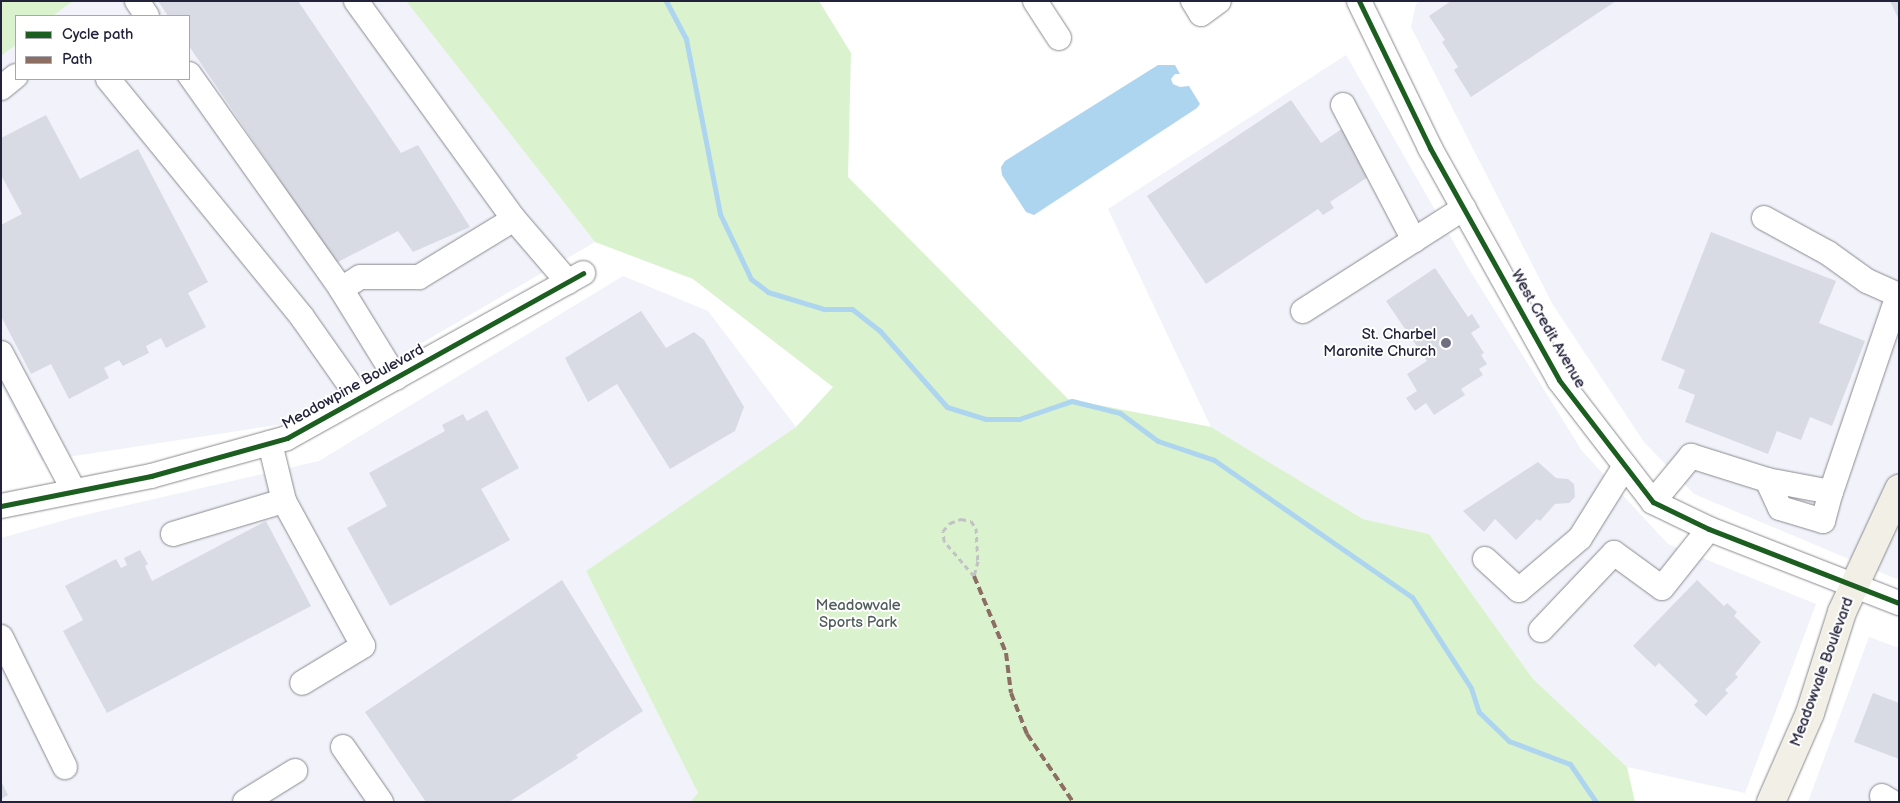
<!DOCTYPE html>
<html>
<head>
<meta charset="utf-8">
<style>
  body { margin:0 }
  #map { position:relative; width:1900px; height:803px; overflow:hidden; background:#fff; font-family:"Balsamiq Sans",sans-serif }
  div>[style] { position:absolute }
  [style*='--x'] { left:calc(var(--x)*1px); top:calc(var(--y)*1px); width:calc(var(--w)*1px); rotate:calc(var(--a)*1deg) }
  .built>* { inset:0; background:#f1f2fa }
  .green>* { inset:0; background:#daf2ce }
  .water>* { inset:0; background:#add5f0 }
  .stream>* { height:5px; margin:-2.5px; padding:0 2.5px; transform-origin:2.5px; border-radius:2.5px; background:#add5f0 }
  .building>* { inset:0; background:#d9dbe4 }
  .path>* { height:3px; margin-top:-1.5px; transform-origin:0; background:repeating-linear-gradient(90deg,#c2c2c4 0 5px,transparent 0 9px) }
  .roads { filter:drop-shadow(0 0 1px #8a8a8f) drop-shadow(0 0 1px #8a8a8f) }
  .minor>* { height:24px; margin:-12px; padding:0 12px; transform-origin:12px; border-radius:12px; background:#fff }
  .major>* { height:28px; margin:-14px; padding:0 14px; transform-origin:14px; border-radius:14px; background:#f2efe6 }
  .quiet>* { height:4px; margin-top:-2px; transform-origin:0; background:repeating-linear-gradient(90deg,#8d6e63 0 8px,transparent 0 12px) }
  .cycleway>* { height:5px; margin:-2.5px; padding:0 2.5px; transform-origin:2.5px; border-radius:2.5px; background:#1b5e20 }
  .dots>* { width:14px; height:14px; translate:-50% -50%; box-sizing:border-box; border:2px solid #fff; border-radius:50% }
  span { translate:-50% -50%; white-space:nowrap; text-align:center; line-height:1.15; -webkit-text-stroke:4px #fff; paint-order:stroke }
  .street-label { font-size:15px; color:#22223b }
  .poi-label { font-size:15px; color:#22223b }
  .right { translate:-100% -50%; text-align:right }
  .park-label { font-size:15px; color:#505d5b }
  .frame { position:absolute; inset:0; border:2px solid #22223b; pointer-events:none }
  .legend { position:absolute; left:15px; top:15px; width:175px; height:65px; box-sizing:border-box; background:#fff; border:1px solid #a7a7b1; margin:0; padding:6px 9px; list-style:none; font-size:15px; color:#22223b }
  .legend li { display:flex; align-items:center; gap:10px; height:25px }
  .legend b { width:25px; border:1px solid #a7a7b1 }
</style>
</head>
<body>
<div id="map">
  <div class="built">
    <div style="clip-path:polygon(73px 1px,406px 1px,595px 242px,283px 424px,42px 461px,1px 385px,1px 56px,16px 45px,16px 79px,189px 79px,189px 16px,53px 16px)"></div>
    <div style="clip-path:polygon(1420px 1px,1899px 1px,1899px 580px,1694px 494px,1644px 442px,1553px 305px,1411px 27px,1416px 4px)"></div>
    <div style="clip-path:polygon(1346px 55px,1469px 269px,1582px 451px,1668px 544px,1816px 604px,1745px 793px,1627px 767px,1533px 679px,1429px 534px,1363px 519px,1211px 427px,1108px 209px)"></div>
    <div style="clip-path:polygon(623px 276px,708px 311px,796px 427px,586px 571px,698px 793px,690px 802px,1px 802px,1px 538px,76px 517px,319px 461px)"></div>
    <div style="clip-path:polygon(1869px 637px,1899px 648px,1899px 802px,1808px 802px)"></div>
  </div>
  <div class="green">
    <div style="clip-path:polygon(1px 1px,73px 1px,53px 16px,16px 16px,16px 45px,1px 56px)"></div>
    <div style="clip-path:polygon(406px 1px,819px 1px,851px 53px,848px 177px,1068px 399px,1211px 427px,1363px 519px,1429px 534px,1533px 679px,1627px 767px,1635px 802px,690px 802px,698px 793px,586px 571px,796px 427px,833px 387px,693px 279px,595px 242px)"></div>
  </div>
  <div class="water">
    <div style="clip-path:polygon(1158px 65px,1175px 65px,1180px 74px,1175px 74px,1171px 79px,1173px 84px,1180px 87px,1189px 86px,1200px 104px,1197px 108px,1034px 215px,1026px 212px,1002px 175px,1001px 167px,1005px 161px)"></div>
  </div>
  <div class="stream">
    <div style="--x:666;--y:1;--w:43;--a:62.2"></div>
    <div style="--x:686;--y:39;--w:178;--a:79"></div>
    <div style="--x:720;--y:214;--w:72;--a:64.5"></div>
    <div style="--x:751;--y:279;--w:21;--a:37"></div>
    <div style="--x:768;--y:292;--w:59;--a:16.9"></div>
    <div style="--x:824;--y:309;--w:28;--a:0"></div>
    <div style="--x:852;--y:309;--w:36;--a:38"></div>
    <div style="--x:880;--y:331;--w:101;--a:48.6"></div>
    <div style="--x:947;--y:407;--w:41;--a:17.1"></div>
    <div style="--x:986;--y:419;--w:33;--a:0"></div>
    <div style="--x:1019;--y:419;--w:56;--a:-18.8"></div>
    <div style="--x:1072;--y:401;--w:49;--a:14"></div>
    <div style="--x:1120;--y:413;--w:47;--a:36.4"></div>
    <div style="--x:1158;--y:441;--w:59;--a:18.7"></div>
    <div style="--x:1214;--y:460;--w:241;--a:34.7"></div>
    <div style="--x:1412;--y:597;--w:108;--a:57"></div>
    <div style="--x:1471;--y:688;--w:25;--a:72"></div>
    <div style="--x:1479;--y:712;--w:42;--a:44"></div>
    <div style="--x:1509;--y:741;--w:65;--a:20.7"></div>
    <div style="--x:1570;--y:764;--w:46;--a:55.6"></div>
  </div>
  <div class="building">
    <div style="clip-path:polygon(158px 1px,298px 1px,401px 153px,418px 145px,470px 227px,413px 252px,398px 231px,336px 263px,189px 46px,189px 16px,168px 16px)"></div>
    <div style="clip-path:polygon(1451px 1px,1616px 1px,1471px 97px,1454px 70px,1458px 67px,1442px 42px,1445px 40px,1429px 16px)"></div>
    <div style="clip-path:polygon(1890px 1px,1899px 1px,1899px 20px)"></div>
    <div style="clip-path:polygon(1291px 100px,1321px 143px,1343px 128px,1365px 161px,1360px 165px,1368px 177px,1330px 202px,1334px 208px,1323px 215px,1318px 209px,1206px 284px,1147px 196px)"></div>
    <div style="clip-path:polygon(46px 115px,80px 179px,138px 149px,208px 282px,188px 293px,206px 327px,166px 348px,161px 338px,146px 346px,149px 353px,123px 366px,119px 360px,104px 368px,109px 378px,69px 399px,51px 364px,31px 374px,1px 316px,1px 225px,22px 214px,1px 175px,1px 138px)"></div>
    <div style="clip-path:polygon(1711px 232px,1836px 281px,1819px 323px,1865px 341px,1832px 426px,1810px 417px,1801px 440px,1777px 431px,1768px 454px,1685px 422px,1695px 395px,1678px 388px,1685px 370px,1661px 360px)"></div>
    <div style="clip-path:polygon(1435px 268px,1468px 317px,1472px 314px,1480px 327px,1471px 333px,1484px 353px,1481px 355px,1487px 364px,1479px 369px,1483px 375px,1461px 389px,1465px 395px,1434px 415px,1426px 403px,1415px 411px,1406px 398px,1417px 391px,1407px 374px,1427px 361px,1386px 301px)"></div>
    <div style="clip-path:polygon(641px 311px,666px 348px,694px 332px,704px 340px,744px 407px,735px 431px,670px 469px,617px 384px,588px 402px,565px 358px)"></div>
    <div style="clip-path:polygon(487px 410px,519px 468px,481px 489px,510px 540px,390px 606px,347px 528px,387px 506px,369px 473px,445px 431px,442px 425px,463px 414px,467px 421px)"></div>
    <div style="clip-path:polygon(1538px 462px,1556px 478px,1568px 479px,1574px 484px,1575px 497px,1569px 503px,1555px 504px,1540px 521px,1537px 519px,1516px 540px,1495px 519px,1484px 532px,1463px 511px)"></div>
    <div style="clip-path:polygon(266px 521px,311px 606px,107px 713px,63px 631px,83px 620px,65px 586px,116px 559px,121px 568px,127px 565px,124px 558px,140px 550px,148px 564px,145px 566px,152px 581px)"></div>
    <div style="clip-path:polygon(562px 580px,643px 711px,576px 755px,578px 758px,509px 802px,426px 802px,365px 712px)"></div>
    <div style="clip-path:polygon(1697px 580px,1724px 606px,1727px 603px,1737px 612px,1734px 616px,1761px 642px,1735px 674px,1738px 677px,1725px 690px,1728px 693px,1706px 716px,1694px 705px,1698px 701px,1659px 663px,1655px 667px,1633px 646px)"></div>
    <div style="clip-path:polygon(1873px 693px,1899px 703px,1899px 759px,1854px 742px)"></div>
    <div style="clip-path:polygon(1px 781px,8px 795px,1px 799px)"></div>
  </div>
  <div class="path">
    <div style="--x:961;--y:519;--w:10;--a:11"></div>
    <div style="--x:971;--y:521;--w:9;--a:54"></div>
    <div style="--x:976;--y:528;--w:33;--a:87"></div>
    <div style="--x:978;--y:561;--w:16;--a:105"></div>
    <div style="--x:974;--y:576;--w:46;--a:-130.6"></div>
    <div style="--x:944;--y:541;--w:10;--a:-96"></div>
    <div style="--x:943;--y:531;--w:11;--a:-49"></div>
    <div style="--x:950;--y:523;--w:12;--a:-20"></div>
  </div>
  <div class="roads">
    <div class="minor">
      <div style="--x:137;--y:1;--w:18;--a:56"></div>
      <div style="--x:356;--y:1;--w:269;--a:54.1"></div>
      <div style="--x:514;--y:219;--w:83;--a:49.4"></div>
      <div style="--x:1035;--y:1;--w:44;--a:57"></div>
      <div style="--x:1193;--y:1;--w:15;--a:58"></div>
      <div style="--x:1201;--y:14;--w:22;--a:-36"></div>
      <div style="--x:1359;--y:1;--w:163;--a:64.2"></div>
      <div style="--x:1430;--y:148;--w:265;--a:60.9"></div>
      <div style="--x:1559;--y:380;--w:154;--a:52.4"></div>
      <div style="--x:1653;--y:502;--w:62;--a:25.7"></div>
      <div style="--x:1709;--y:529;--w:204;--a:21.3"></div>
      <div style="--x:189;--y:74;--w:263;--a:54.7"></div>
      <div style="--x:108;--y:79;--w:307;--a:50.8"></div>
      <div style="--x:302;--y:317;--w:99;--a:54.9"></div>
      <div style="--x:1;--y:88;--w:19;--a:-39"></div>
      <div style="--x:1343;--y:105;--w:153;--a:62.3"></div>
      <div style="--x:1764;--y:218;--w:73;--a:28.7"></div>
      <div style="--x:1828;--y:253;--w:48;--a:35.7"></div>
      <div style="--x:1867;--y:281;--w:35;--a:24"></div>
      <div style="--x:1303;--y:311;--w:191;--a:-32.6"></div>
      <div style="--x:1;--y:353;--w:156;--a:62.1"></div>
      <div style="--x:396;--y:378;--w:105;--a:-121.7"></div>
      <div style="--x:341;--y:289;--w:22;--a:-32"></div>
      <div style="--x:360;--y:277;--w:59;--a:0"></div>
      <div style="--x:419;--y:277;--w:111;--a:-31.4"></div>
      <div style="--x:270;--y:443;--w:60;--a:76.4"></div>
      <div style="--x:284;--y:501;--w:165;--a:61.4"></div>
      <div style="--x:363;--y:646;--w:71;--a:148.8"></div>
      <div style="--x:1767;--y:480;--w:65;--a:10.6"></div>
      <div style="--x:1653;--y:502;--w:60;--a:-50.4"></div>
      <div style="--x:1691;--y:456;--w:80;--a:17.5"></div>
      <div style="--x:1767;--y:480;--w:31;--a:65"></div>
      <div style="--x:1780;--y:508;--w:45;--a:16.8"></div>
      <div style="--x:1823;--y:521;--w:30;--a:-75"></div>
      <div style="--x:1831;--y:492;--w:208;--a:-71.2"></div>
      <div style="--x:1;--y:506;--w:153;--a:-11.3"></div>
      <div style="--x:151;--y:476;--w:141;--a:-15.6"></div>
      <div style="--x:287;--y:438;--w:339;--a:-29.1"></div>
      <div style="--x:173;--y:534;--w:116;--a:-16.6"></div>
      <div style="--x:1485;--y:559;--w:46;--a:42.4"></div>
      <div style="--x:1519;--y:590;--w:80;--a:-40.4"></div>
      <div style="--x:1580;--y:538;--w:85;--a:-58"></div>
      <div style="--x:1541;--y:630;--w:106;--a:-46.5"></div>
      <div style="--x:1614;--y:553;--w:59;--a:36.1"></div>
      <div style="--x:1662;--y:588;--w:75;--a:-51.5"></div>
      <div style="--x:1;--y:637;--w:145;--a:63.8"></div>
      <div style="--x:343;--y:747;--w:67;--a:55.4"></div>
      <div style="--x:1882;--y:796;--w:12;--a:31"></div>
      <div style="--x:245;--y:802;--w:59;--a:-31.8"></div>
    </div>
    <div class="major">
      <div style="--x:1771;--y:802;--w:97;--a:-66.3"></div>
      <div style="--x:1810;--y:713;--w:106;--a:-72.4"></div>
      <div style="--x:1842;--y:612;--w:136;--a:-65.1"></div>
    </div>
  </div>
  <div class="quiet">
    <div style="--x:974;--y:576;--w:83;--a:67.4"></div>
    <div style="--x:1006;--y:653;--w:40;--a:82.9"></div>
    <div style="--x:1011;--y:693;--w:44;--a:68.7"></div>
    <div style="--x:1027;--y:734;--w:82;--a:55.9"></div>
  </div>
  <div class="cycleway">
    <div style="--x:1359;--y:1;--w:163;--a:64.2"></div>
    <div style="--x:1430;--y:148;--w:265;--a:60.9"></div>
    <div style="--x:1559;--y:380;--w:154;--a:52.4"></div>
    <div style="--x:1653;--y:502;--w:62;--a:25.7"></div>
    <div style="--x:1709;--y:529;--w:204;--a:21.3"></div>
    <div style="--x:1;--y:506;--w:153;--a:-11.3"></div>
    <div style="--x:151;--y:476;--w:141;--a:-15.6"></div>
    <div style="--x:287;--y:438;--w:339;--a:-29.1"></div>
  </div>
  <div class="dots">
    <div style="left:1446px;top:343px;background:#6f6f80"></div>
  </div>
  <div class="street-label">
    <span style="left:1548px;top:329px;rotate:60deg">West Credit Avenue</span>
    <span style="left:353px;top:387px;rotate:-29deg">Meadowpine Boulevard</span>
    <span style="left:1822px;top:672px;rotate:-70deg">Meadowvale Boulevard</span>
  </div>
  <div class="poi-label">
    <span class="right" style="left:1436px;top:343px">St. Charbel<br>Maronite Church</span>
  </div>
  <div class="park-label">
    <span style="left:858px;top:614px">Meadowvale<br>Sports Park</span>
  </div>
  <div class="frame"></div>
  <ul class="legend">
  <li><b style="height:6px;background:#1b5e20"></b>Cycle path</li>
  <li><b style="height:6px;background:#8d6e63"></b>Path</li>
  </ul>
</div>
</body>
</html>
